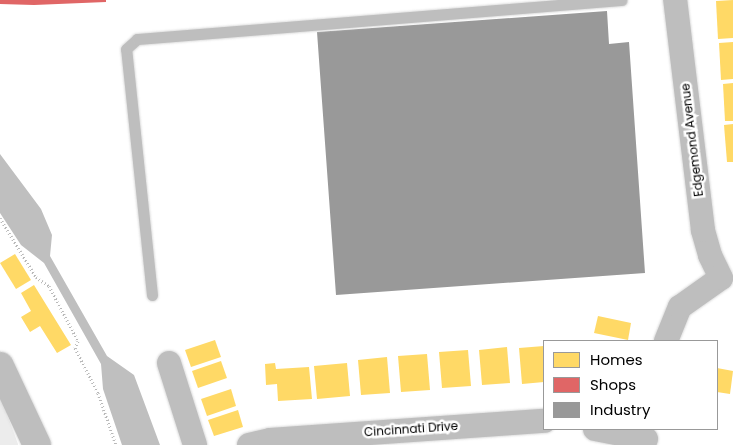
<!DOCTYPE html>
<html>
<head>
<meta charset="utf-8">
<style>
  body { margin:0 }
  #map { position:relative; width:733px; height:445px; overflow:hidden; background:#fff; font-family:Poppins,sans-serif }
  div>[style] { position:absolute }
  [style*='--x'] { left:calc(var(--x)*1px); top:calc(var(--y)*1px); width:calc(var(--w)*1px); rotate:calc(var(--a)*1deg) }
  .green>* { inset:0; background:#ececec }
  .water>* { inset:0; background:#bfbfbf }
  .homes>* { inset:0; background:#ffd966 }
  .shops>* { inset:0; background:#e06666 }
  .industry>* { inset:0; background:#999 }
  .path>* { height:3px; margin-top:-1.5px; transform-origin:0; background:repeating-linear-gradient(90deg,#b9b9b9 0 1px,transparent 0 3.5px) }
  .roads { filter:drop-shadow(0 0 1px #dbdbdb) drop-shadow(0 0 1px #dbdbdb) }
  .lane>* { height:11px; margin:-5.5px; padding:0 5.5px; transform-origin:5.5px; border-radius:5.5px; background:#bebebe }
  .street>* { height:24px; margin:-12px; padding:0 12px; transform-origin:12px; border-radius:12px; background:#bebebe }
  .highway>* { height:28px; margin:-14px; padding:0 14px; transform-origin:14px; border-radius:14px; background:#bebebe }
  span { translate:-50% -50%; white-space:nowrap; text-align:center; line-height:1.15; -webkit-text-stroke:5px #fff; paint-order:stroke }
  .street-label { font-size:12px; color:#000 }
  .legend { position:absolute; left:543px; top:340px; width:175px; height:90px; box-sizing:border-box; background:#fff; border:1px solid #999; margin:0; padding:6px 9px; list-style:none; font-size:15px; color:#000 }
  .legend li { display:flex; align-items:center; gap:10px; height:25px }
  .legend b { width:25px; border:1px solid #999 }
</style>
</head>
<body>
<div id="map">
  <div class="green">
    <div style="clip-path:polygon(0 395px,18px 444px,18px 445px,0 445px)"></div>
  </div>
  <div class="water">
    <div style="clip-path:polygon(0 154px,41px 209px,52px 235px,50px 256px,107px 356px,134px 375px,160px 445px,122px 445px,103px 389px,101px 364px,44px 263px,21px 245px,0 213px)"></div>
  </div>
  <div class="homes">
    <div style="clip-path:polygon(733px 0,733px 38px,718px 39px,716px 1px)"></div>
    <div style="clip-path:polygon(733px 42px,733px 79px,721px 80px,719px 43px)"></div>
    <div style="clip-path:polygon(733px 83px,733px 121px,725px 121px,723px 84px)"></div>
    <div style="clip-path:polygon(733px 124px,733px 162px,727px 162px,724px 125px)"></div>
    <div style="clip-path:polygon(15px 254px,31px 280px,16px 289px,0 263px)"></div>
    <div style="clip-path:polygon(34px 285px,71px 345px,57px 353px,40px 326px,30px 332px,21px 317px,31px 311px,21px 293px)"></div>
    <div style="clip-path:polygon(598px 316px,631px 323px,628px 340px,594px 333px)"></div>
    <div style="clip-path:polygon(215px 340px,221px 357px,191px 367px,185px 350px)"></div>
    <div style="clip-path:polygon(544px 346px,544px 382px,522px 384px,519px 348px)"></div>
    <div style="clip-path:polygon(507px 347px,510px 383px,482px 385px,479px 350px)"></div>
    <div style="clip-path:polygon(468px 350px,471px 386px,442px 388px,439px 352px)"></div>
    <div style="clip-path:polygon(427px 354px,430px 390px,401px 392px,398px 356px)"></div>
    <div style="clip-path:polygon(387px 357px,390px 393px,361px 395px,358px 360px)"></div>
    <div style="clip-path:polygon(221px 361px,227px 378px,198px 388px,192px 371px)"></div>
    <div style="clip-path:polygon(275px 363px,276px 369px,309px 367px,312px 399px,278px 401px,277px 384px,266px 385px,265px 364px)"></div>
    <div style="clip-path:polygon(347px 363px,350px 396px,317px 399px,314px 366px)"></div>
    <div style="clip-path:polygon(717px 368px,733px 371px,730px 394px,717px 392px)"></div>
    <div style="clip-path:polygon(231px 389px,236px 406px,207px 416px,201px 399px)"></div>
    <div style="clip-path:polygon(238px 410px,243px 427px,214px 436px,208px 420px)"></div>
  </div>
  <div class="shops">
    <div style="clip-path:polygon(0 0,106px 0,106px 2px,34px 5px,0 4px)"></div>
  </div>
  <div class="industry">
    <div style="clip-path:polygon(607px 11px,609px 44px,629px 42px,645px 273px,336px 295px,317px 32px)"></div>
  </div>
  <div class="path">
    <div style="--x:0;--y:218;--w:69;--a:58.6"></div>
    <div style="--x:36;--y:277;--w:16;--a:35"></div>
    <div style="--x:49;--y:286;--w:62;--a:62.2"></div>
    <div style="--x:78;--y:341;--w:8;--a:113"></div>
    <div style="--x:75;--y:348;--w:51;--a:62.9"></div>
    <div style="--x:98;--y:393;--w:55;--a:70.9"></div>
  </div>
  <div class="roads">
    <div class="lane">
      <div style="--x:152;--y:295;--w:247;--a:-96"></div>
      <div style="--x:126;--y:49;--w:15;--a:-42"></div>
      <div style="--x:137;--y:39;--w:486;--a:-4.6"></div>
    </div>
    <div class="street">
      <div style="--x:666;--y:341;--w:37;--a:-68"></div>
      <div style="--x:680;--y:307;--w:50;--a:-35.3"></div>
      <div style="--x:721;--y:278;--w:25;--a:-116"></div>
      <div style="--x:710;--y:255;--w:26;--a:-106"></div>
      <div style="--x:703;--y:230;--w:232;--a:-96.9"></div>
      <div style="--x:169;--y:363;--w:86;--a:72.4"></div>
      <div style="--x:595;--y:429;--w:52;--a:11.1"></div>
      <div style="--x:249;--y:445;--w:22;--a:-13"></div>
      <div style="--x:270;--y:440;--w:275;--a:-4"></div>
    </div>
    <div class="highway">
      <div style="--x:0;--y:366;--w:87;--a:64.9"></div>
    </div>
  </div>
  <div class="street-label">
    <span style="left:692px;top:140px;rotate:-97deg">Edgemond Avenue</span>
    <span style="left:411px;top:429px;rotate:-4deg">Cincinnati Drive</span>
  </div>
  <ul class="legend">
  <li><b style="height:14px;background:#ffd966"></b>Homes</li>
  <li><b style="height:14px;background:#e06666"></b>Shops</li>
  <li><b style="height:14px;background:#999"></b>Industry</li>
  </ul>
</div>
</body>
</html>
